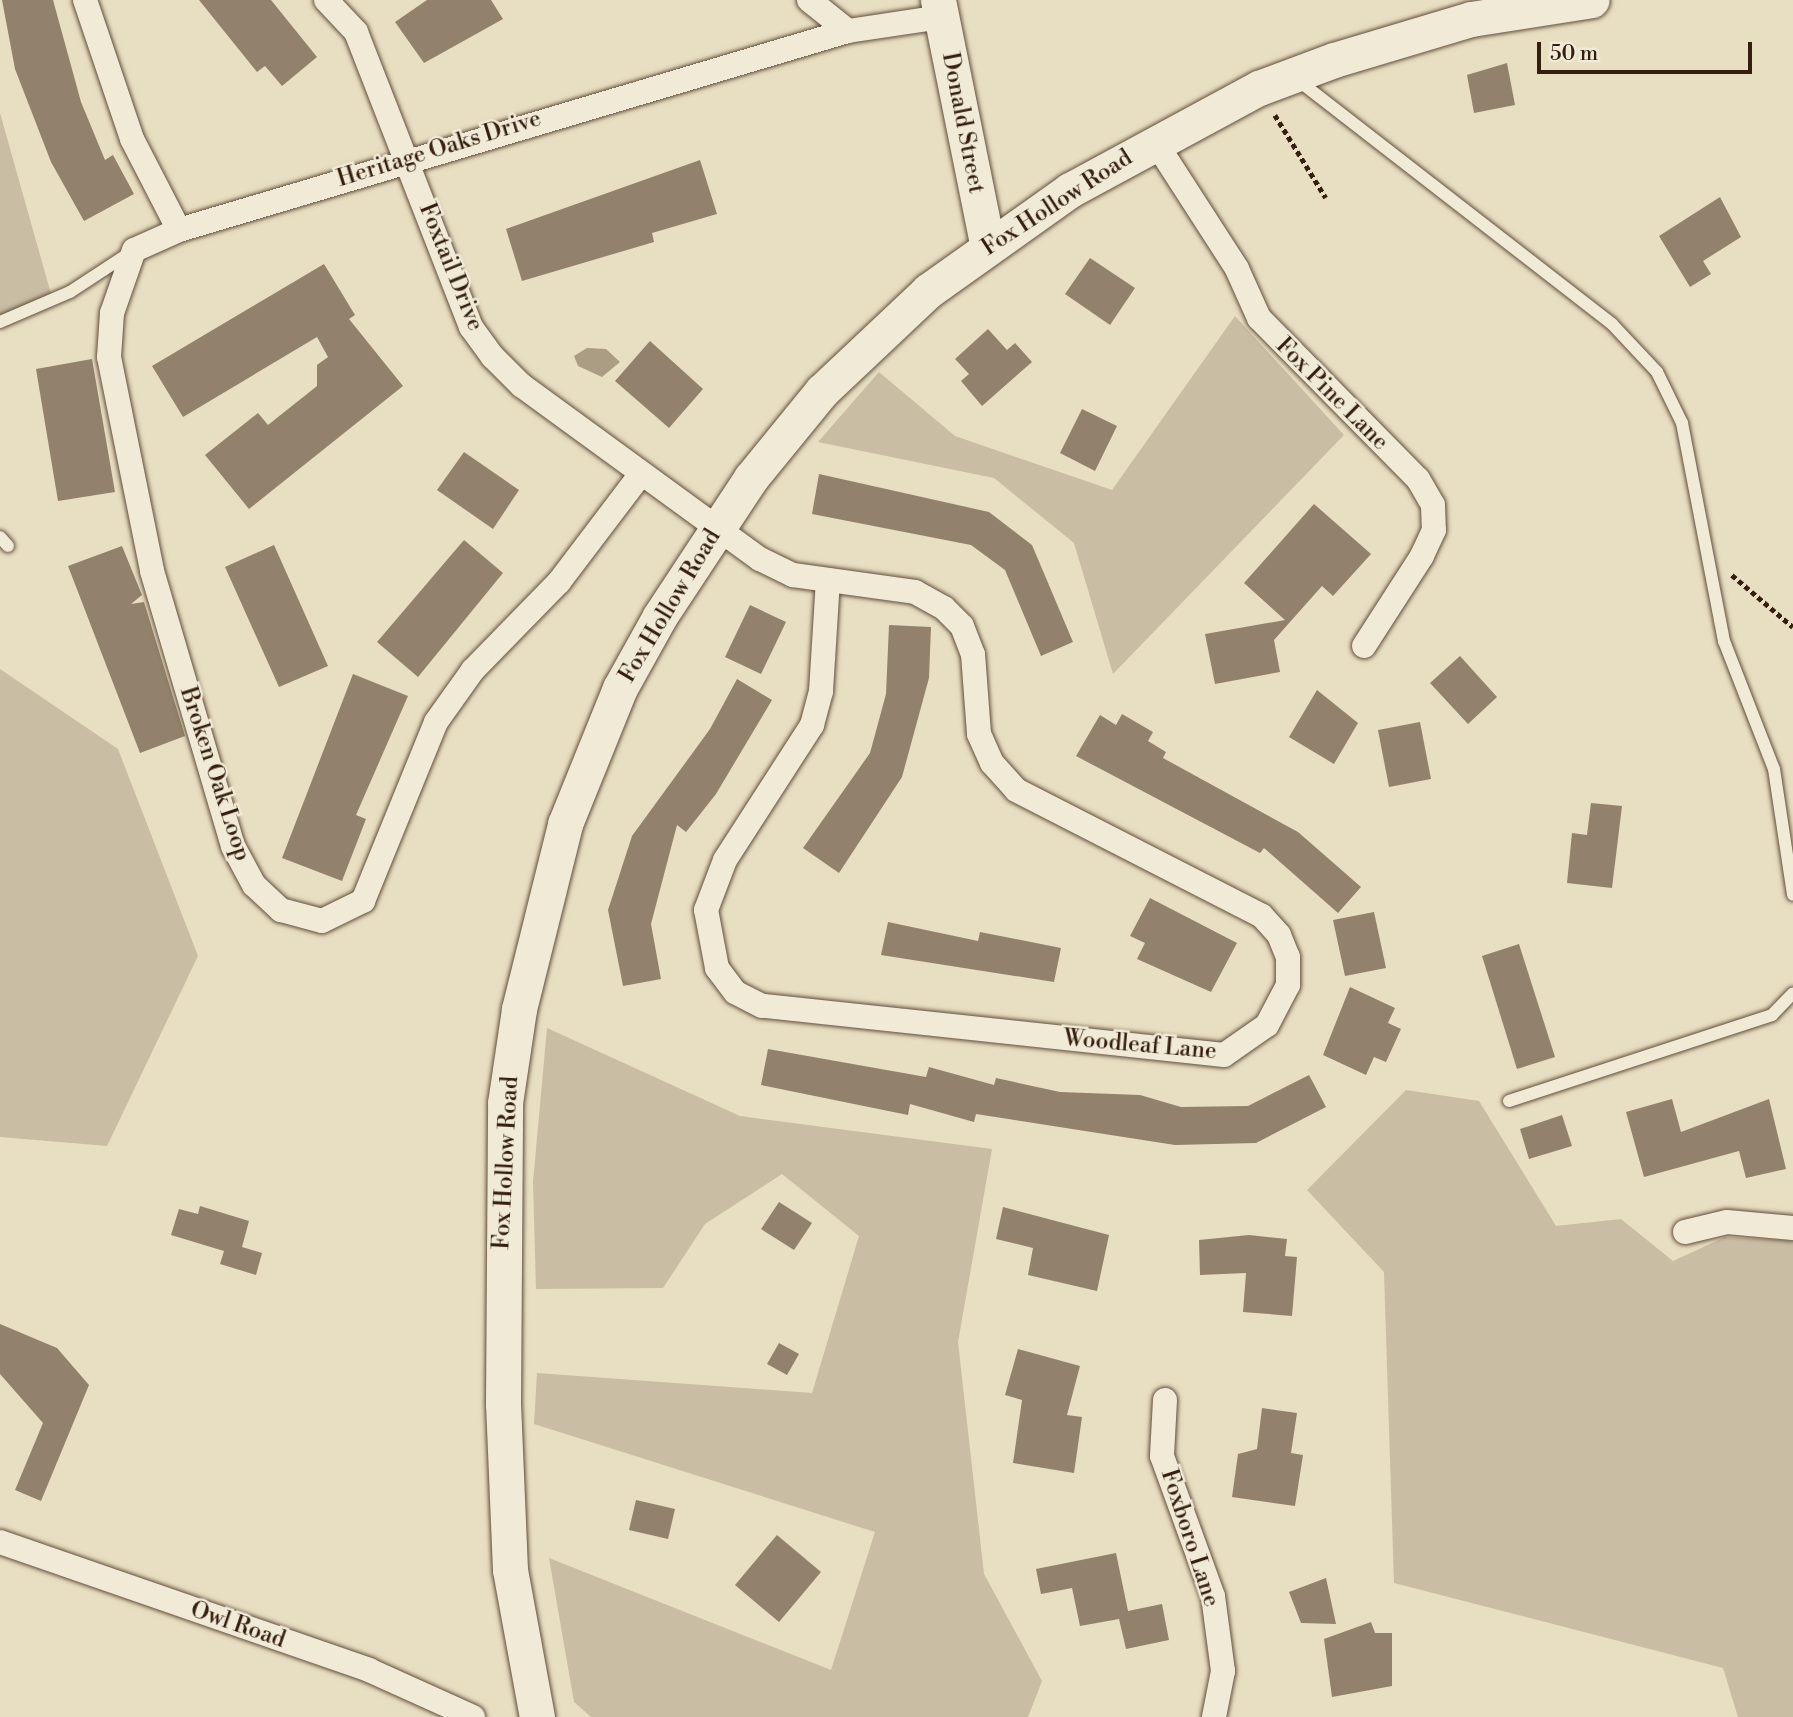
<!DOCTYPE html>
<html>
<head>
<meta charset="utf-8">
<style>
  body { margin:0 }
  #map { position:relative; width:1793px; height:1717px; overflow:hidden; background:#e8dec1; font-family:"Libre Bodoni",serif }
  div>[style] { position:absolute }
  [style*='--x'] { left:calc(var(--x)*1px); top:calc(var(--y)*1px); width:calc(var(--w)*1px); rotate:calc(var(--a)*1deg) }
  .green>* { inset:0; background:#c9bda3 }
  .water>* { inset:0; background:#ab9d84 }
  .building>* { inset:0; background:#92826b }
  .path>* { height:4.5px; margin-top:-2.25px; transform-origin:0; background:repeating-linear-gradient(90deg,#341e0e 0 5px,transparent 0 8.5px) }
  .roads { filter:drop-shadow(0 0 2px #614e3b) drop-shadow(0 0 2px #614e3b) }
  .lane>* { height:12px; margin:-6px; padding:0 6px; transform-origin:6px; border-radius:6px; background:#f0ead7 }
  .street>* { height:24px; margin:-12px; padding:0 12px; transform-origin:12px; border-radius:12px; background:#f0ead7 }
  .secondary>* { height:35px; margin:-17.5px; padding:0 17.5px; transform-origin:17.5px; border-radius:17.5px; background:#f0ead7 }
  span { translate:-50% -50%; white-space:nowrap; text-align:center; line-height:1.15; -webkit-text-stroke:5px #f0ead7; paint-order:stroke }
  .street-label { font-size:23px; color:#341e0e }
  .scale { position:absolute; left:1537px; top:42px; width:215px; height:32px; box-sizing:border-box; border:4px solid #341e0e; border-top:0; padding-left:9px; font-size:21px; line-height:24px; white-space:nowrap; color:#341e0e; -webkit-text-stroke:5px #f0ead7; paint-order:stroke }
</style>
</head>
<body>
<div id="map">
  <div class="green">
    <div style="clip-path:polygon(0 113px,51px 294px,0 316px)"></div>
    <div style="clip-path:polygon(1235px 316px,1344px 435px,1113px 674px,1074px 543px,994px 478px,818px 442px,879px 372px,955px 436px,1112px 490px)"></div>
    <div style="clip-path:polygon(0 669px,118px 749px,198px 956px,107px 1146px,0 1137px)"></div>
    <div style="clip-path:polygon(547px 1028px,740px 1116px,992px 1149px,958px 1342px,984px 1574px,1042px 1681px,1028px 1717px,591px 1717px,574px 1702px,549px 1558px,831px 1670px,875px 1532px,534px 1424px,537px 1373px,812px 1393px,859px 1236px,782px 1174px,705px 1224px,663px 1288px,536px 1289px,533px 1182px)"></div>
    <div style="clip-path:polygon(1406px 1090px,1479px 1101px,1556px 1226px,1621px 1219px,1673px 1261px,1725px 1237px,1793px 1241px,1793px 1717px,1738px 1717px,1723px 1668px,1394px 1583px,1384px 1272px,1307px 1190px)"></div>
  </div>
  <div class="water">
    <div style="clip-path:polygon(587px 348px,606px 349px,620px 362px,602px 377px,578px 366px,574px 356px)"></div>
  </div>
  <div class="building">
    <div style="clip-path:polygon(2px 0,53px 0,81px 102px,105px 160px,113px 155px,134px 194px,84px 221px,51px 162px,15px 69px)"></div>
    <div style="clip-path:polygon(199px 0,271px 0,317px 57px,282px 86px,265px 66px,257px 72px)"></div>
    <div style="clip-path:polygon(427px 0,491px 0,503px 19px,424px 63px,395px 22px)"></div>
    <div style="clip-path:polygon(1507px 63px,1515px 105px,1474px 113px,1467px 75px)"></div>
    <div style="clip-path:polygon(700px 160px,717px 214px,652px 233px,654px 242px,522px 281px,506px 229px)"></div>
    <div style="clip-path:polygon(1720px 197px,1741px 237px,1703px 261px,1711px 274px,1690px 287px,1659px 236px)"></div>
    <div style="clip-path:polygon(1090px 258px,1135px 288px,1110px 325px,1065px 294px)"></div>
    <div style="clip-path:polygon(324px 264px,355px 315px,349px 319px,403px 386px,249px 509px,205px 455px,258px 413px,268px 425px,317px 386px,317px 365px,328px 357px,317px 337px,183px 417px,152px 366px)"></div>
    <div style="clip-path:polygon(988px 329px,1007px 350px,1015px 343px,1032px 362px,982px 406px,961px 381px,969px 374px,955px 359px)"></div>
    <div style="clip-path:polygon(650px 341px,703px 389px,669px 428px,615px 381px)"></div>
    <div style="clip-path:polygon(92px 359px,115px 492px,58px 501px,36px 369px)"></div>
    <div style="clip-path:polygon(1082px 409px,1117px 426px,1095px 471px,1060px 453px)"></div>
    <div style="clip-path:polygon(464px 452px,519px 490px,493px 529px,437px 490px)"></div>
    <div style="clip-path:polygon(819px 474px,989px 512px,1032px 545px,1073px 642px,1041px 656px,1005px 570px,971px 545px,812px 514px)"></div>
    <div style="clip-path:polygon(1314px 504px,1371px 554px,1333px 596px,1322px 586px,1274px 640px,1280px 672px,1215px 684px,1205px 634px,1285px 620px,1244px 583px)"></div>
    <div style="clip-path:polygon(464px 540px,503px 573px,418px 677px,377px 642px)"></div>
    <div style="clip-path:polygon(274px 545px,328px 666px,279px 687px,225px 567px)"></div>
    <div style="clip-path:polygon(122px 546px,142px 595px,131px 604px,144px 602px,185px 736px,140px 753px,68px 566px)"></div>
    <div style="clip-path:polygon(750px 605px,786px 622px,761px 674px,725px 657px)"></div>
    <div style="clip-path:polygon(889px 625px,931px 627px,929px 678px,902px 777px,839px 873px,803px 848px,870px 753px,886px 694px)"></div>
    <div style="clip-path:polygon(1460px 656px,1497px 697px,1468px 724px,1430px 683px)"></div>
    <div style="clip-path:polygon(353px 674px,408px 696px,356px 815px,366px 819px,342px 881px,282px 858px)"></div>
    <div style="clip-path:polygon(737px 679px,772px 700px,716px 794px,686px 832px,677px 825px,651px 924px,661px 979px,623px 986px,608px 910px,632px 836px,710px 729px)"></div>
    <div style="clip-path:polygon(1317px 690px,1358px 723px,1334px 764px,1289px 737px)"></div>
    <div style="clip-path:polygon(1122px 714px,1153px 732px,1148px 741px,1166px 752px,1163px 758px,1298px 832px,1361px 887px,1338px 913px,1264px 848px,1260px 853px,1076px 756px,1100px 715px,1116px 725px)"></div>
    <div style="clip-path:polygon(1420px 722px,1431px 779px,1389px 787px,1378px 730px)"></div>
    <div style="clip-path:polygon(1591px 803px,1622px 806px,1612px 888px,1567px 883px,1572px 833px,1587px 835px)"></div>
    <div style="clip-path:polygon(1150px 898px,1237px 943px,1211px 992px,1137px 959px,1145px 943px,1130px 936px)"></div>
    <div style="clip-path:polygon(1374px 912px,1386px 968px,1345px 976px,1333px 920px)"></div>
    <div style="clip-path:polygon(888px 922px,978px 941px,980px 932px,1061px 948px,1054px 982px,881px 955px)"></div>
    <div style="clip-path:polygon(1519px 944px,1555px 1057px,1517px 1069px,1482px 956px)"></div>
    <div style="clip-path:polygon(1350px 987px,1395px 1008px,1388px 1023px,1401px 1029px,1386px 1062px,1374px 1057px,1366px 1075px,1323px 1055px)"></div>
    <div style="clip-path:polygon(768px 1049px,926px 1077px,929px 1067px,994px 1085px,996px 1078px,1060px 1092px,1140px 1095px,1181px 1107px,1248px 1106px,1309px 1075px,1326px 1107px,1256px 1143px,1175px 1145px,976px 1114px,974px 1122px,910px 1104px,908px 1115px,761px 1085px)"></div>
    <div style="clip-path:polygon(1672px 1099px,1681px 1132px,1769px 1099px,1786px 1169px,1746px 1178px,1739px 1151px,1644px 1177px,1626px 1112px)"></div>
    <div style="clip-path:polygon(1562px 1115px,1572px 1146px,1529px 1159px,1520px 1129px)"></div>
    <div style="clip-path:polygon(779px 1202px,812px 1223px,794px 1250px,761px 1229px)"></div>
    <div style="clip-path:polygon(200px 1206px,249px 1221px,242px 1247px,262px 1253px,256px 1275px,220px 1264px,224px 1251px,171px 1235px,179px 1209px,198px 1214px)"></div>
    <div style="clip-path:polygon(1003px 1207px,1109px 1235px,1097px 1291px,1028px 1275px,1033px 1248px,996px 1239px)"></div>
    <div style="clip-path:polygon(1249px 1235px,1287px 1239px,1285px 1256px,1297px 1257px,1292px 1316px,1243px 1312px,1246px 1273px,1200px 1275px,1199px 1240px)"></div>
    <div style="clip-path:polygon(0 1324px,57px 1348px,89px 1385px,41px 1501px,15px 1490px,43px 1423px,0 1374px)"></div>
    <div style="clip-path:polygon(779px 1343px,799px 1354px,787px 1375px,767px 1364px)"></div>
    <div style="clip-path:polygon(1018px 1349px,1080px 1366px,1067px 1415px,1082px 1417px,1074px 1473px,1013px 1463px,1022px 1400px,1005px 1395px)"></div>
    <div style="clip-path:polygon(1262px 1408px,1297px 1413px,1291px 1453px,1303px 1455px,1295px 1506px,1232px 1497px,1238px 1454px,1257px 1449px)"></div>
    <div style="clip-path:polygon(636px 1500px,675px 1509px,668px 1539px,629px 1530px)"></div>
    <div style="clip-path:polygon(777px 1535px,821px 1572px,779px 1622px,735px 1585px)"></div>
    <div style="clip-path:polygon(1116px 1553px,1128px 1611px,1162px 1604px,1169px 1640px,1126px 1649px,1119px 1619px,1080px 1626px,1072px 1588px,1041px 1594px,1036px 1569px)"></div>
    <div style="clip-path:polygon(1326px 1578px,1336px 1624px,1301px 1623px,1289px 1592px)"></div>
    <div style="clip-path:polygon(1371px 1622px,1375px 1633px,1392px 1633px,1392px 1686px,1332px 1697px,1324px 1639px)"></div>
  </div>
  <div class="path">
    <div style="--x:1275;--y:115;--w:97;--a:58.4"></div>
    <div style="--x:1732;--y:575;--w:80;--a:40.4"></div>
  </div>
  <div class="roads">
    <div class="lane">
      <div style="--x:1295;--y:78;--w:401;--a:37.8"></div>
      <div style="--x:1612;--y:324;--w:66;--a:46.8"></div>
      <div style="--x:1657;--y:372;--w:57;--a:63.9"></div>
      <div style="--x:1682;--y:423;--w:222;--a:79.1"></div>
      <div style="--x:1724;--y:641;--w:137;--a:68.7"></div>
      <div style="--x:1774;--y:769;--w:127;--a:81.4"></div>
      <div style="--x:0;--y:322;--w:76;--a:-23.2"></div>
      <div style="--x:70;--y:292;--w:73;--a:-33.3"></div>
      <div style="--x:0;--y:537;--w:12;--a:48"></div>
      <div style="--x:1509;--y:1101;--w:277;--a:-18.1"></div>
      <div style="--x:1772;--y:1015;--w:30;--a:-46"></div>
    </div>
    <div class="street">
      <div style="--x:85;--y:0;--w:147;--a:71.3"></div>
      <div style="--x:132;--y:139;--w:102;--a:62.7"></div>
      <div style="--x:179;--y:230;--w:698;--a:-16.57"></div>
      <div style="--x:848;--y:31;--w:95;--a:-8.5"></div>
      <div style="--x:326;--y:0;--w:44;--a:46.8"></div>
      <div style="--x:356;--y:32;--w:317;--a:68.7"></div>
      <div style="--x:471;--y:327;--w:37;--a:54"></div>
      <div style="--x:493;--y:357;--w:40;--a:45"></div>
      <div style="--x:521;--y:385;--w:296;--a:36.1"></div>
      <div style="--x:760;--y:559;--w:37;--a:26"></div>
      <div style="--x:793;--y:575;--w:123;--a:7.9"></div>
      <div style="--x:915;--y:592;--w:33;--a:29"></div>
      <div style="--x:944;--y:608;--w:25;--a:45"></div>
      <div style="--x:962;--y:626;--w:30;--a:69"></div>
      <div style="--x:973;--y:654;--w:80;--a:85.7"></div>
      <div style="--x:979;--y:734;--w:32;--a:66"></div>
      <div style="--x:992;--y:763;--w:36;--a:48"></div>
      <div style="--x:1016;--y:790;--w:276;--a:27.1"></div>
      <div style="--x:1262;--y:916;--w:25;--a:48"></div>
      <div style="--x:1279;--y:935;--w:24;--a:68"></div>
      <div style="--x:1288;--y:957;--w:28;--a:90"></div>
      <div style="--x:1288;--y:985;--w:45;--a:117.7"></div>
      <div style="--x:1267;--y:1025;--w:52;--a:145.1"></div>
      <div style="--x:1224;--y:1055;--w:465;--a:-173.9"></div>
      <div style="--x:762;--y:1006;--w:30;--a:-153"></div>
      <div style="--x:735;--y:992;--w:30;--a:-127"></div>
      <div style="--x:717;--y:968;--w:59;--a:-100.7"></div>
      <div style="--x:706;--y:910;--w:53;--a:-69.2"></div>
      <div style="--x:725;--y:860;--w:161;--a:-57.2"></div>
      <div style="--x:812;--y:725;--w:35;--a:-75"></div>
      <div style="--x:821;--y:691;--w:111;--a:-86.4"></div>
      <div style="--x:809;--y:0;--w:50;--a:38.5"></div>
      <div style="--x:1154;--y:140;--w:153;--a:57.2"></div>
      <div style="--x:1237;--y:269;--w:54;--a:65.8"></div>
      <div style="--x:1259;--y:318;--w:226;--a:45.4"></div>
      <div style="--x:1418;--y:479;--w:30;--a:60"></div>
      <div style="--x:1433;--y:505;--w:25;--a:88"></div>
      <div style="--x:1434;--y:530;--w:29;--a:115"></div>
      <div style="--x:1422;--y:556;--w:107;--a:122.8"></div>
      <div style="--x:179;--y:230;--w:49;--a:156"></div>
      <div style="--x:134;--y:250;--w:67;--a:109.2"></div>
      <div style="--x:112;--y:313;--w:44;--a:93.9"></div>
      <div style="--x:109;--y:357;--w:218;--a:78.6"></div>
      <div style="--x:152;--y:571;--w:287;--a:73.6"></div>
      <div style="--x:233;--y:846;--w:44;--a:61.7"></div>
      <div style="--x:254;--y:885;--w:37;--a:43"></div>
      <div style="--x:281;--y:910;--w:42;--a:15"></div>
      <div style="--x:322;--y:921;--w:46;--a:-26"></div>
      <div style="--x:363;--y:901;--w:193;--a:-67.8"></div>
      <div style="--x:436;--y:722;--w:64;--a:-54.6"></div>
      <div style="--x:473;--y:670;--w:123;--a:-45.7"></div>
      <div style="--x:559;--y:582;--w:136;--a:-52.8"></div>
      <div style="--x:1685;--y:1232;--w:43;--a:-13.4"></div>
      <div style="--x:1727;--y:1222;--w:66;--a:5.2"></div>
      <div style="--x:1165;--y:1400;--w:56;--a:93.1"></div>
      <div style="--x:1162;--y:1456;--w:149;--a:70"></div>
      <div style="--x:1213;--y:1596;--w:76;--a:82.4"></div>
      <div style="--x:1223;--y:1671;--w:47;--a:101.1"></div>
      <div style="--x:0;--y:1542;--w:391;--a:19.1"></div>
      <div style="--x:369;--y:1670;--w:114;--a:24.3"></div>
    </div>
    <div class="secondary">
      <div style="--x:938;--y:0;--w:252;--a:78.6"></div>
      <div style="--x:537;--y:1717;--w:149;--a:-100.4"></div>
      <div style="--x:510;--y:1570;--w:166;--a:-92.4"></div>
      <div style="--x:503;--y:1404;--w:301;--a:-89.6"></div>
      <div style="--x:505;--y:1103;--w:95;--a:-81.5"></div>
      <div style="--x:519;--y:1009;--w:191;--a:-76"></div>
      <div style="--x:565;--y:824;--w:147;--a:-68"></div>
      <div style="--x:620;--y:688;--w:82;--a:-60.9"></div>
      <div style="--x:660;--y:616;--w:165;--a:-56.6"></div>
      <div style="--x:751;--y:478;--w:112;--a:-50.8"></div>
      <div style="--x:822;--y:391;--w:146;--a:-43.3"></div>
      <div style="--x:928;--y:291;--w:174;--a:-35.4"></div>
      <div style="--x:1070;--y:190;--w:215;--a:-28.4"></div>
      <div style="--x:1259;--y:88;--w:80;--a:-20.5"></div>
      <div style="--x:1334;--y:60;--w:143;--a:-16.7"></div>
      <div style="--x:1471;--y:19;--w:122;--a:-8.9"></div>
    </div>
  </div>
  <div class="street-label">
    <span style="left:963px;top:123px;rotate:79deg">Donald Street</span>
    <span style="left:439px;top:149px;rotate:-17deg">Heritage Oaks Drive</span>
    <span style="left:1057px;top:203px;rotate:-33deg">Fox Hollow Road</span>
    <span style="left:451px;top:267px;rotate:68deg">Foxtail Drive</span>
    <span style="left:1332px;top:394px;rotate:45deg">Fox Pine Lane</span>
    <span style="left:670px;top:606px;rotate:-59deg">Fox Hollow Road</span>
    <span style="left:215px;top:774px;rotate:72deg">Broken Oak Loop</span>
    <span style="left:1140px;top:1045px;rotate:5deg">Woodleaf Lane</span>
    <span style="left:506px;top:1163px;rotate:-87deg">Fox Hollow Road</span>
    <span style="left:1190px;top:1538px;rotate:72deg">Foxboro Lane</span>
    <span style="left:238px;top:1625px;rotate:19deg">Owl Road</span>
  </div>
  <div class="scale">50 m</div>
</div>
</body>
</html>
